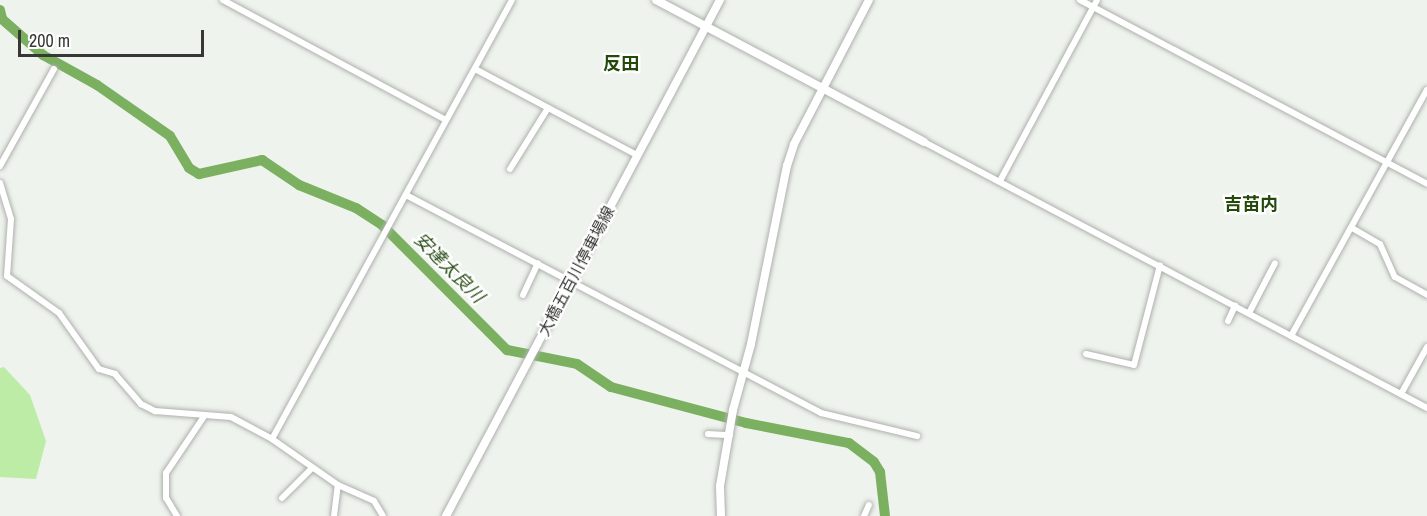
<!DOCTYPE html>
<html>
<head>
<meta charset="utf-8">
<style>
  body { margin:0 }
  #map { position:relative; width:1427px; height:516px; overflow:hidden; background:#eff3ed; font-family:"Archivo Narrow","Noto Sans JP",sans-serif }
  div>[style] { position:absolute }
  [style*='--x'] { left:calc(var(--x)*1px); top:calc(var(--y)*1px); width:calc(var(--w)*1px); rotate:calc(var(--a)*1deg) }
  .green>* { inset:0; background:#bdeca7 }
  .river>* { height:10px; margin:-5px; padding:0 5px; transform-origin:5px; border-radius:5px; background:#7bb061 }
  .roads { filter:drop-shadow(0 0 2px #adb1ac) drop-shadow(0 0 2px #adb1ac) }
  .street>* { height:6px; margin:-3px; padding:0 3px; transform-origin:3px; border-radius:3px; background:#fff }
  .secondary>* { height:8px; margin:-4px; padding:0 4px; transform-origin:4px; border-radius:4px; background:#fff }
  span { translate:-50% -50%; white-space:nowrap; text-align:center; line-height:1.15; -webkit-text-stroke:4.5px #fff; paint-order:stroke }
  .street-label { font-size:16px; color:#373836 }
  .neighbourhood-label { font-size:18px; color:#244a0b; font-weight:700 }
  .water-label { font-size:18px; color:#2b4e18; font-style:italic }
  .scale { position:absolute; left:18px; top:30px; width:186px; height:27px; box-sizing:border-box; border:3px solid #373836; border-top:0; padding-left:8px; font-size:18px; line-height:21px; white-space:nowrap; color:#373836; -webkit-text-stroke:4px #fff; paint-order:stroke }
</style>
</head>
<body>
<div id="map">
  <div class="green">
    <div style="clip-path:polygon(4px 367px,30px 395px,46px 441px,36px 479px,0 477px,0 368px)"></div>
  </div>
  <div class="river">
    <div style="--x:0;--y:10;--w:9;--a:77"></div>
    <div style="--x:2;--y:19;--w:55;--a:41.3"></div>
    <div style="--x:43;--y:55;--w:62;--a:29.1"></div>
    <div style="--x:97;--y:85;--w:89;--a:34.9"></div>
    <div style="--x:170;--y:136;--w:37;--a:59"></div>
    <div style="--x:189;--y:168;--w:12;--a:31"></div>
    <div style="--x:199;--y:174;--w:65;--a:-12.5"></div>
    <div style="--x:262;--y:160;--w:45;--a:34"></div>
    <div style="--x:299;--y:185;--w:61;--a:22"></div>
    <div style="--x:356;--y:208;--w:31;--a:33"></div>
    <div style="--x:382;--y:225;--w:177;--a:45"></div>
    <div style="--x:507;--y:350;--w:71;--a:11.3"></div>
    <div style="--x:577;--y:364;--w:41;--a:34.1"></div>
    <div style="--x:611;--y:387;--w:140;--a:14.9"></div>
    <div style="--x:746;--y:423;--w:105;--a:11"></div>
    <div style="--x:849;--y:443;--w:31;--a:37"></div>
    <div style="--x:874;--y:462;--w:12;--a:59"></div>
    <div style="--x:880;--y:472;--w:44;--a:83.5"></div>
  </div>
  <div class="roads">
    <div class="street">
      <div style="--x:223;--y:0;--w:253;--a:28.3"></div>
      <div style="--x:1080;--y:0;--w:393;--a:27.9"></div>
      <div style="--x:475;--y:69;--w:183;--a:28"></div>
      <div style="--x:924;--y:142;--w:569;--a:27.87"></div>
      <div style="--x:0;--y:166;--w:111;--a:-60.9"></div>
      <div style="--x:510;--y:169;--w:72;--a:-58.1"></div>
      <div style="--x:1000;--y:181;--w:205;--a:-61.8"></div>
      <div style="--x:0;--y:183;--w:38;--a:73"></div>
      <div style="--x:11;--y:219;--w:57;--a:94"></div>
      <div style="--x:7;--y:276;--w:64;--a:35.4"></div>
      <div style="--x:59;--y:313;--w:69;--a:54.5"></div>
      <div style="--x:99;--y:369;--w:17;--a:17"></div>
      <div style="--x:115;--y:374;--w:40;--a:49"></div>
      <div style="--x:141;--y:404;--w:16;--a:27"></div>
      <div style="--x:155;--y:411;--w:76;--a:4.5"></div>
      <div style="--x:231;--y:417;--w:47;--a:28.2"></div>
      <div style="--x:272;--y:439;--w:80;--a:34.9"></div>
      <div style="--x:338;--y:485;--w:39;--a:24"></div>
      <div style="--x:374;--y:501;--w:17;--a:59"></div>
      <div style="--x:406;--y:195;--w:469;--a:27.7"></div>
      <div style="--x:821;--y:413;--w:99;--a:13.5"></div>
      <div style="--x:1352;--y:228;--w:32;--a:30"></div>
      <div style="--x:1380;--y:244;--w:36;--a:66"></div>
      <div style="--x:1395;--y:277;--w:37;--a:29"></div>
      <div style="--x:523;--y:295;--w:35;--a:-65"></div>
      <div style="--x:1249;--y:313;--w:56;--a:-62.5"></div>
      <div style="--x:1228;--y:321;--w:17;--a:-65"></div>
      <div style="--x:1291;--y:336;--w:281;--a:-61.1"></div>
      <div style="--x:1086;--y:354;--w:49;--a:12.9"></div>
      <div style="--x:1134;--y:365;--w:103;--a:-75.4"></div>
      <div style="--x:1401;--y:394;--w:54;--a:-61"></div>
      <div style="--x:708;--y:434;--w:22;--a:3"></div>
      <div style="--x:272;--y:439;--w:500;--a:-61.33"></div>
      <div style="--x:282;--y:498;--w:42;--a:-45"></div>
      <div style="--x:177;--y:516;--w:21;--a:-121"></div>
      <div style="--x:166;--y:498;--w:25;--a:-90"></div>
      <div style="--x:166;--y:473;--w:70;--a:-56.1"></div>
      <div style="--x:334;--y:516;--w:31;--a:-83"></div>
      <div style="--x:864;--y:516;--w:12;--a:-66"></div>
    </div>
    <div class="secondary">
      <div style="--x:656;--y:0;--w:303;--a:27.9"></div>
      <div style="--x:446;--y:516;--w:584;--a:-62.03"></div>
      <div style="--x:721;--y:516;--w:30;--a:-92"></div>
      <div style="--x:720;--y:486;--w:77;--a:-80.3"></div>
      <div style="--x:733;--y:410;--w:68;--a:-74.7"></div>
      <div style="--x:751;--y:344;--w:182;--a:-78.6"></div>
      <div style="--x:787;--y:166;--w:23;--a:-72"></div>
      <div style="--x:794;--y:144;--w:162;--a:-62.5"></div>
    </div>
  </div>
  <div class="street-label">
    <span style="left:576px;top:271px;rotate:-62deg">大橋五百川停車場線</span>
  </div>
  <div class="neighbourhood-label">
    <span style="left:621px;top:64px">反田</span>
    <span style="left:1251px;top:204px">吉苗内</span>
  </div>
  <div class="water-label">
    <span style="left:449px;top:268px;rotate:45deg">安達太良川</span>
  </div>
  <div class="scale">200 m</div>
</div>
</body>
</html>
